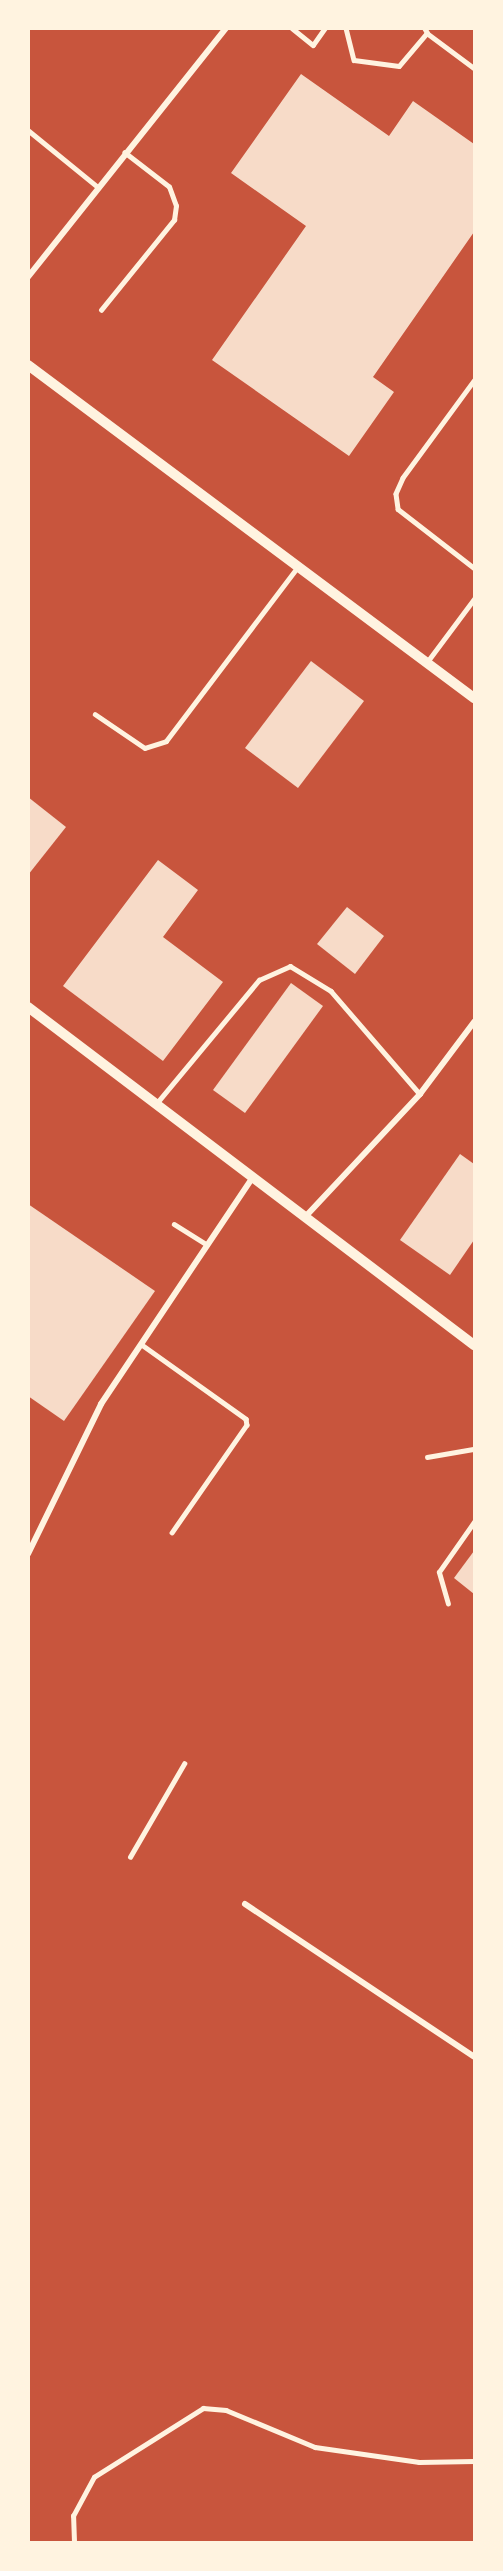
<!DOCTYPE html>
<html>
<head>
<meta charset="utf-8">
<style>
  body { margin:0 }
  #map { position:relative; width:503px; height:2571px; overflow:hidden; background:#c8553d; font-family:Manrope,sans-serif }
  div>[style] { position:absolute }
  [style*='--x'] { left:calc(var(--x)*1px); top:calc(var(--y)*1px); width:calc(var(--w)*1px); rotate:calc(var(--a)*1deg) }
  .building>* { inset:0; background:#f7dbc8 }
  .service>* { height:4.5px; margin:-2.25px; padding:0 2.25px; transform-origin:2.25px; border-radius:2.25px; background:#fff3e0 }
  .minor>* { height:6px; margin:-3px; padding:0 3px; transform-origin:3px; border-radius:3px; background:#fff3e0 }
  .tertiary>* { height:10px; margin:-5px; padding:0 5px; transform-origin:5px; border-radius:5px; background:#fff3e0 }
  span { translate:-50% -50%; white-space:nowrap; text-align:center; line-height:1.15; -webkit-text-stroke:5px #fff3e0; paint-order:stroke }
  .frame { position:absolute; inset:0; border:30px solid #fff3e0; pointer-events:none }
</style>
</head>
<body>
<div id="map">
  <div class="building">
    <div style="clip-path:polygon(301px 74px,389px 136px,413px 101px,474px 144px,474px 232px,373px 377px,394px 392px,349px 456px,212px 360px,306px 226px,231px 173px)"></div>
    <div style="clip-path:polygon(311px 661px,364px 701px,298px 788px,245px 748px)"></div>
    <div style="clip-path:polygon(28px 797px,66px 827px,28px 875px)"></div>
    <div style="clip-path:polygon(158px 860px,198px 890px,163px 937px,223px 982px,163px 1061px,63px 986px)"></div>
    <div style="clip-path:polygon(347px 907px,384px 936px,355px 974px,317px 944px)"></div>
    <div style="clip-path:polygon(291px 983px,323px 1006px,245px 1113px,213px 1090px)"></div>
    <div style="clip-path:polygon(460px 1154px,474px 1164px,474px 1240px,450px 1275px,400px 1240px)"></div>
    <div style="clip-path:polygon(28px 1204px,155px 1291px,64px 1421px,28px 1396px)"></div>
    <div style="clip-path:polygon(474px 1551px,474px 1594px,454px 1578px)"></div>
  </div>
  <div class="service">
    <div style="--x:292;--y:28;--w:27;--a:39"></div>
    <div style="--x:313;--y:45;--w:21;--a:-55"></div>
    <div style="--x:346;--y:28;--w:33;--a:76"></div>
    <div style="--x:354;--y:60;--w:45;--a:7.6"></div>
    <div style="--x:399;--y:66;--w:43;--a:-49.7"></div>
    <div style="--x:427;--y:33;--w:6;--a:-121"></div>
    <div style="--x:427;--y:33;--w:59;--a:36.7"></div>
    <div style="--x:28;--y:130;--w:90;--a:39.2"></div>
    <div style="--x:101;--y:310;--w:116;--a:-51"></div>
    <div style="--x:174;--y:220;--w:14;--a:-82"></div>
    <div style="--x:176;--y:206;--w:20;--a:-110"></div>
    <div style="--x:169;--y:187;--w:56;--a:-142.3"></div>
    <div style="--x:474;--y:381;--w:120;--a:126.2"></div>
    <div style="--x:403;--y:478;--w:17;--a:114"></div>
    <div style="--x:396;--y:494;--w:15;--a:82"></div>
    <div style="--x:398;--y:509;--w:96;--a:37.8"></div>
    <div style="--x:427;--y:662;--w:79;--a:-53.3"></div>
    <div style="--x:95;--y:714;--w:60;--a:34.2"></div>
    <div style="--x:145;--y:748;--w:22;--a:-18"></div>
    <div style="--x:166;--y:741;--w:217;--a:-52.9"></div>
    <div style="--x:156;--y:1104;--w:161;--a:-50.3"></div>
    <div style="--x:259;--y:980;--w:34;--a:-24"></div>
    <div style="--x:290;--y:966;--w:48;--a:31.4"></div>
    <div style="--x:331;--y:991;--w:136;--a:49.2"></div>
    <div style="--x:174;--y:1224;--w:39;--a:32"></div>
    <div style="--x:141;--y:1344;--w:129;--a:35.5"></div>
    <div style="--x:246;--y:1419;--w:6;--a:81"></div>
    <div style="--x:247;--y:1425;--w:131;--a:124.8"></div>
    <div style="--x:427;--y:1457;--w:48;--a:-9.7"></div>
    <div style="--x:448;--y:1604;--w:33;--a:-106"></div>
    <div style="--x:439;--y:1572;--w:61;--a:-55"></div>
    <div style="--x:130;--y:1857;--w:108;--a:-59.9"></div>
    <div style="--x:74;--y:2542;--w:26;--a:-92"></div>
    <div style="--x:73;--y:2516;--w:44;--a:-61.7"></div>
    <div style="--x:94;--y:2477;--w:129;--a:-32.3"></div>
    <div style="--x:203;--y:2408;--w:23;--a:5"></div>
    <div style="--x:226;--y:2410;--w:96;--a:22.6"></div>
    <div style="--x:315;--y:2447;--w:105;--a:8.2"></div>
    <div style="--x:419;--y:2462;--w:55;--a:-1"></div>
  </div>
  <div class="minor">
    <div style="--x:28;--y:277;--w:318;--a:-51.5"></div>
    <div style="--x:306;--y:1216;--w:167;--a:-46.9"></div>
    <div style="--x:420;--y:1094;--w:90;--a:-53.1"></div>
    <div style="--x:28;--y:1554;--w:167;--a:-64"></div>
    <div style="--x:101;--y:1404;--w:273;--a:-56.2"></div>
    <div style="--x:245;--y:1904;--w:275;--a:33.7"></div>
  </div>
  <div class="tertiary">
    <div style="--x:28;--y:365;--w:557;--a:36.75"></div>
    <div style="--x:28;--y:1007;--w:560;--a:37.16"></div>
  </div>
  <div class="frame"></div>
</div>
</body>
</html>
